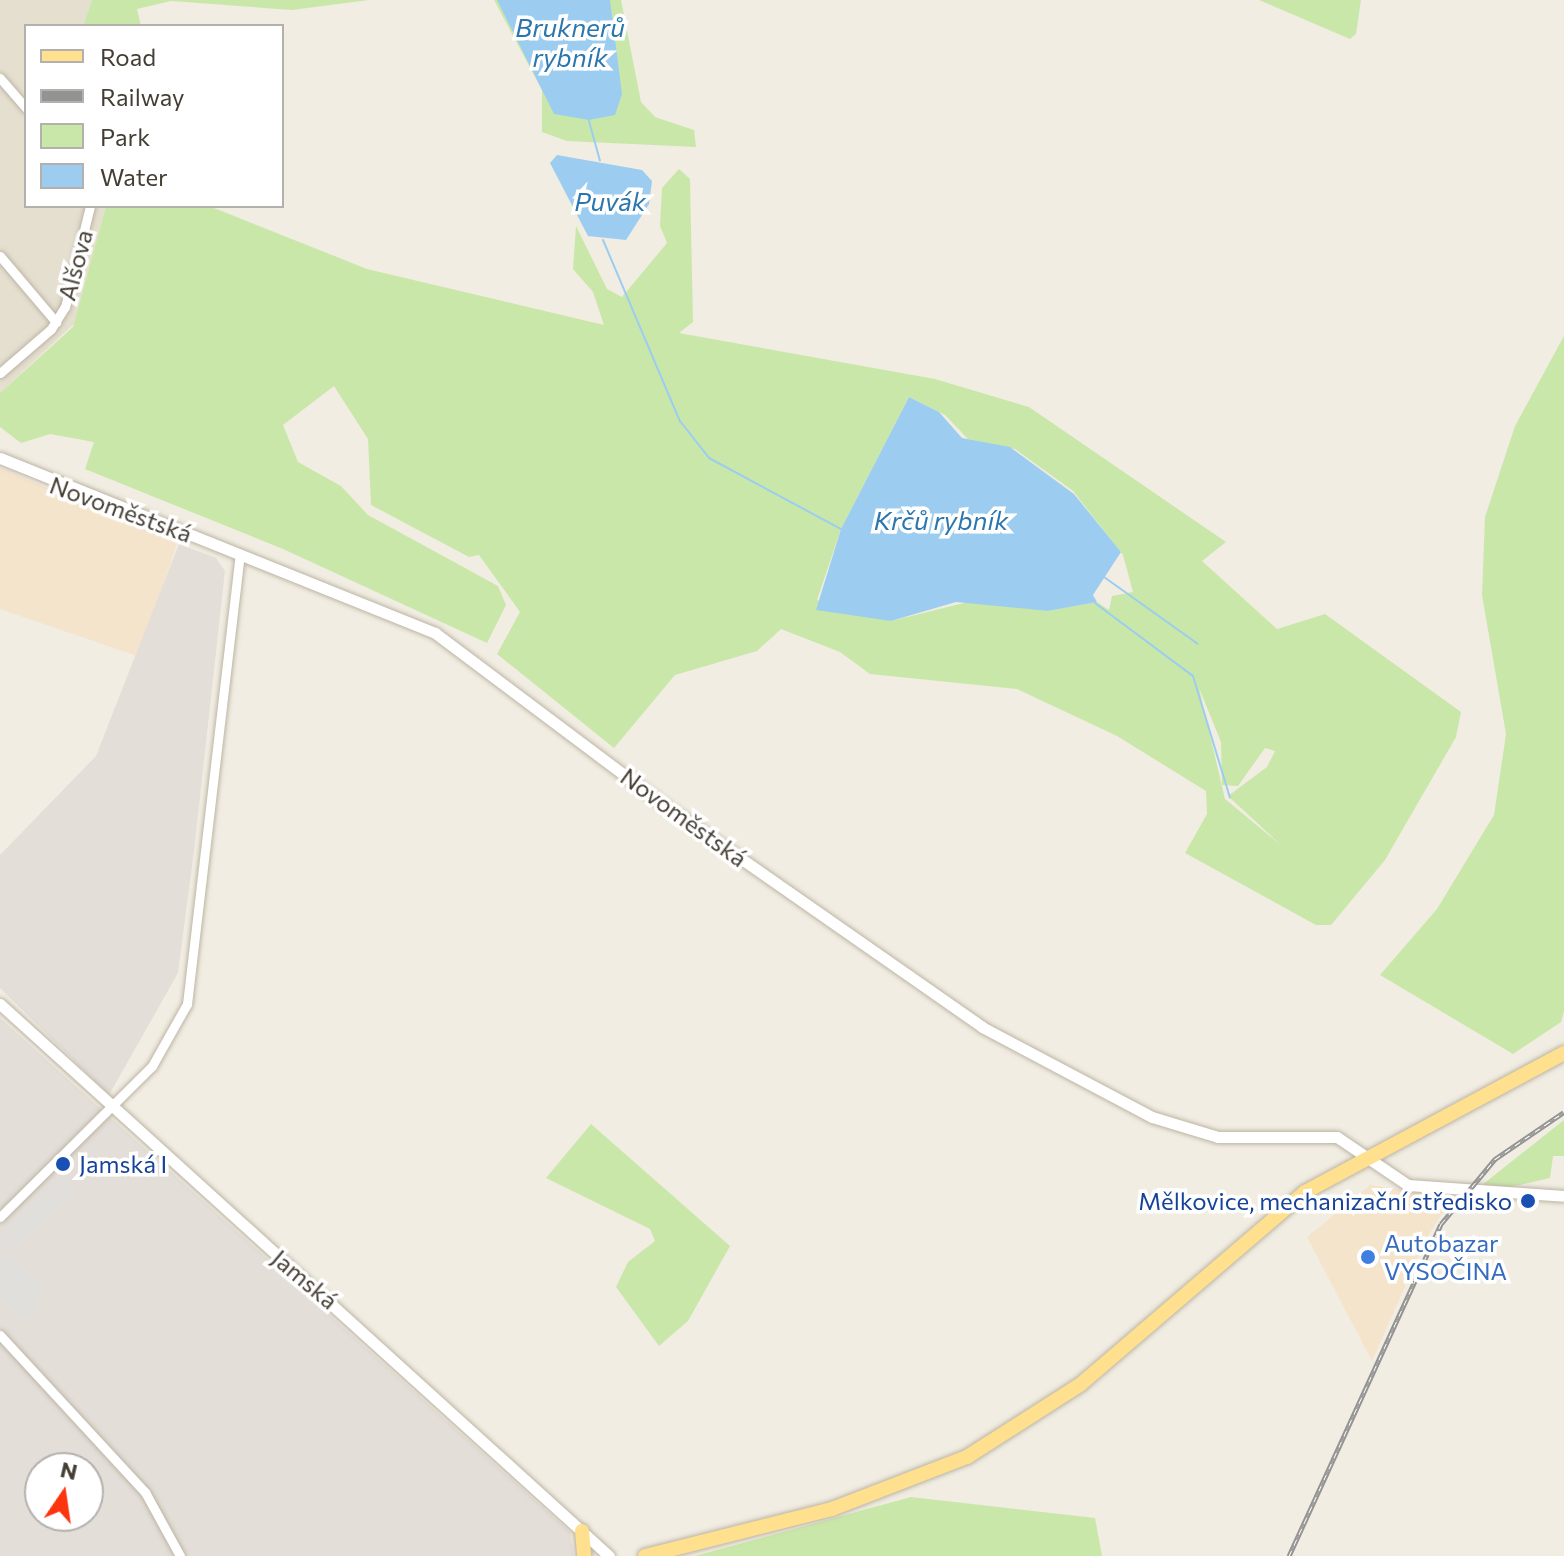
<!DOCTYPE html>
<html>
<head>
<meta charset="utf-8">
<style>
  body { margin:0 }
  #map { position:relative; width:1564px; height:1556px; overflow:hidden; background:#f1ede2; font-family:Commissioner,sans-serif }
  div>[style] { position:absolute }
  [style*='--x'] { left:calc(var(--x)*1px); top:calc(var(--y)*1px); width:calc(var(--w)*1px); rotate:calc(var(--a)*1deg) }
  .residential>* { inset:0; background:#e5dfd0 }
  .commercial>* { inset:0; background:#f4e4cc }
  .industrial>* { inset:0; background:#e3ded8 }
  .green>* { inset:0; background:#cae7aa }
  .parking>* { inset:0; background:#e1dfdb }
  .water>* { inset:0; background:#9ccdf0 }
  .stream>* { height:2px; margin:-1px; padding:0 1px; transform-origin:1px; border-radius:1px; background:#9ccdf0 }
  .roads { filter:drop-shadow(0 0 2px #bdb5a5) drop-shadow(0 0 2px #bdb5a5) }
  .minor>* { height:9px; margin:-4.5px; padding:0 4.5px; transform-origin:4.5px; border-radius:4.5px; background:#fff }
  .tertiary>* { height:11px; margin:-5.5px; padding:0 5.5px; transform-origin:5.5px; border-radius:5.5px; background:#fff }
  .primary>* { height:14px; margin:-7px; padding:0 7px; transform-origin:7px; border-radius:7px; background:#ffe08e }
  .rail>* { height:5px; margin-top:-2.5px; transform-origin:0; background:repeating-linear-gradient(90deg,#fff 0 6px,#939393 0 12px); box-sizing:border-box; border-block:2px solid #939393 }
  .dots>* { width:22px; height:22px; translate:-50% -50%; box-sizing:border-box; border:4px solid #fff; border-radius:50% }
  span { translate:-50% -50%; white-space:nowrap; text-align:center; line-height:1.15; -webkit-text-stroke:7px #fff; paint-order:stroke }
  .street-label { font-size:24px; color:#433d33 }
  .transit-label { font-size:24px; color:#164399 }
  .left { translate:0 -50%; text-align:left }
  .right { translate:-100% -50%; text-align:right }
  .shop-label { font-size:24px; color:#366cbe }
  .water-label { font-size:26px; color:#2c76ae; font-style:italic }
  .legend { position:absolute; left:24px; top:24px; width:260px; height:184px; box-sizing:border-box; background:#fff; border:2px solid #b4b1ad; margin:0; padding:10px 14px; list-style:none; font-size:24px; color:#433d33 }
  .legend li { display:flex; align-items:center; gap:16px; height:40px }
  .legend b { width:40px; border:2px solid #b4b1ad }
  .north { position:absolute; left:24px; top:1452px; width:80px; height:80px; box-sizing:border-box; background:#fff; border:2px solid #b4b1ad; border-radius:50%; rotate:13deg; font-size:22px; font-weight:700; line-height:32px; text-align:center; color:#433d33 }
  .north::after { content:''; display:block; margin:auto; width:28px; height:36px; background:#fc350f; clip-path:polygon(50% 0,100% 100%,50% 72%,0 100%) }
</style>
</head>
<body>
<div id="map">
  <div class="residential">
    <div style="clip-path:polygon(0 0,92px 0,83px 26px,26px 26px,26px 206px,106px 206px,74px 324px,0 393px)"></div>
  </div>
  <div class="commercial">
    <div style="clip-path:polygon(0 468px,177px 543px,140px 657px,0 609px)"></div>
    <div style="clip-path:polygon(1370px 1185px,1453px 1197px,1426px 1239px,1372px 1361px,1307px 1237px)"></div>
  </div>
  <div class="industrial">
    <div style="clip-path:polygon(179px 544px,216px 558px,225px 571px,194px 851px,178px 973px,109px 1095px,0 988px,0 855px,96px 756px)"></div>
    <div style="clip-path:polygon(evenodd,0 1018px,570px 1532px,574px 1556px,0 1556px,0 1018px,40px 1468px,88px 1468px,88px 1516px,40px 1516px,40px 1468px)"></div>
  </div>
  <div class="green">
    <div style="clip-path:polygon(92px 0,369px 0,292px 10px,171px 1px,137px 9px,141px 26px,83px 26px)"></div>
    <div style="clip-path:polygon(494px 0,621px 0,641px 102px,655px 117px,694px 130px,696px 147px,567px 141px,542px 132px,542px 90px)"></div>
    <div style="clip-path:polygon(1259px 0,1361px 0,1356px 34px,1350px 39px)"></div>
    <div style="clip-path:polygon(evenodd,679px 169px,690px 179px,693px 322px,679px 333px,935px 379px,1029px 407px,1226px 542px,1202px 561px,1277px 629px,1325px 614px,1461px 712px,1456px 737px,1385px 860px,1331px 925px,1316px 925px,1185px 853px,1207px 814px,1206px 791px,1117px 736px,1017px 689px,870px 674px,840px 652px,781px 629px,757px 651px,675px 675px,614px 748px,497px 654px,520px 612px,479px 555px,469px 557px,371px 505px,368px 439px,334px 386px,283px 425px,298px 462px,341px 486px,368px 515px,498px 586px,506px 605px,487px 643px,283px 549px,85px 469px,94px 442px,50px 434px,21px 443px,0 427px,0 393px,73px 327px,106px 206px,209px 206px,367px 269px,604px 325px,593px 292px,573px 269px,576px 226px,607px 289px,622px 297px,667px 243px,660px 226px,662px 188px,679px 169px,909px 397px,945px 415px,968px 439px,1015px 449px,1073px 491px,1123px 555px,1133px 592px,1112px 596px,1109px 610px,1097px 602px,1048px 611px,972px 601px,891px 621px,817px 600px,841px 529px,909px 397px,679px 169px,1199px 688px,1221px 742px,1222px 785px,1238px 786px,1265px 748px,1275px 751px,1267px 767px,1228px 796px,1282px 846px,1225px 799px,1199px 688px)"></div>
    <div style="clip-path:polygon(1564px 336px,1564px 1011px,1561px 1022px,1513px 1054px,1380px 975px,1437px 909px,1494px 815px,1506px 734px,1482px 595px,1485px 517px,1515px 426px)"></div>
    <div style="clip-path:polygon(1564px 1120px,1564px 1156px,1553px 1156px,1550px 1178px,1503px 1189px,1482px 1185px)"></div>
    <div style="clip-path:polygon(591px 1124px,730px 1246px,688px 1321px,659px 1346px,616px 1287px,628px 1262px,655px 1241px,650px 1229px,546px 1178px)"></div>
    <div style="clip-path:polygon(911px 1497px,1095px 1518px,1102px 1556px,695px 1556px)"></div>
  </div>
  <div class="parking">
    <div style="clip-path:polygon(62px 1176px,76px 1191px,15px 1249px,3px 1247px,0 1235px)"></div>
    <div style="clip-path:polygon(10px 1254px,46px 1291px,21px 1321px,0 1299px,0 1264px)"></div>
  </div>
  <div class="water">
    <div style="clip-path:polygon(497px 0,610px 0,622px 94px,615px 115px,589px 120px,554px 114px)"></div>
    <div style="clip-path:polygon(557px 155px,642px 170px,652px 181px,649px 204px,626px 240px,588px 236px,550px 163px)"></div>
    <div style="clip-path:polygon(909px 397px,939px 412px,962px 438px,1010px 447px,1074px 494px,1121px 552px,1093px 595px,1097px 602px,1048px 611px,956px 602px,891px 621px,816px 610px,841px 529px)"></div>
  </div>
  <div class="stream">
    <div style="--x:589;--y:121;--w:41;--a:74.6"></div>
    <div style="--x:603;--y:240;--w:197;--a:67"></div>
    <div style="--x:680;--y:421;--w:47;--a:51.9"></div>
    <div style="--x:709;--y:458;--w:150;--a:28.3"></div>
    <div style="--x:1104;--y:577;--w:115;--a:35.5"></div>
    <div style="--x:1095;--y:603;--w:122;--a:36.7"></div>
    <div style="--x:1193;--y:676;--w:127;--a:73.1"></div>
  </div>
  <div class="roads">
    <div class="minor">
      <div style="--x:0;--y:78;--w:40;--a:49"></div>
      <div style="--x:0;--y:256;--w:87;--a:49.7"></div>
      <div style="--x:0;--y:373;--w:67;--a:-40.8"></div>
      <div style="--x:51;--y:329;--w:26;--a:-58"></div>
      <div style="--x:65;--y:307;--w:104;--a:-76.1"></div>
      <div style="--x:0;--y:1217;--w:214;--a:-44.8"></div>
      <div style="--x:152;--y:1066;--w:71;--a:-60.6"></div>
      <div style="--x:187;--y:1004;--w:453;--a:-83.3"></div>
      <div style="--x:0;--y:1335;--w:214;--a:47.3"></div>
      <div style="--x:145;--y:1492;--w:73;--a:61.3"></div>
    </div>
    <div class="tertiary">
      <div style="--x:0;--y:458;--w:469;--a:21.9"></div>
      <div style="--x:435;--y:633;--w:290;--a:36.9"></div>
      <div style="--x:667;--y:807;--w:384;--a:34.9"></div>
      <div style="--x:982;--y:1027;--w:192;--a:27.9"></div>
      <div style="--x:1152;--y:1117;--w:69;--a:16.9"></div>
      <div style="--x:1218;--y:1137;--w:119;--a:0"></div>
      <div style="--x:1337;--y:1137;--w:86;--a:34.1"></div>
      <div style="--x:1408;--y:1185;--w:156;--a:4"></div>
      <div style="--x:0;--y:1004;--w:822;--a:42.19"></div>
    </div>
    <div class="primary">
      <div style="--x:582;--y:1531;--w:25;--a:85"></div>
      <div style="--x:645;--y:1556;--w:193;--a:-14.1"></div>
      <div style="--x:832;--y:1509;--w:145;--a:-21.1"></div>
      <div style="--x:967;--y:1457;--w:135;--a:-32.6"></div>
      <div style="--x:1081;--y:1384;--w:295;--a:-40.6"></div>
      <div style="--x:1305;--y:1192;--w:294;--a:-28.2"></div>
    </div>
  </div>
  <div class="rail">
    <div style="--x:1289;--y:1556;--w:365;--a:-65.4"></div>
    <div style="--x:1441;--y:1224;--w:85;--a:-50.3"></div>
    <div style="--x:1495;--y:1159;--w:83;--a:-34.3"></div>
  </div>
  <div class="dots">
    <div style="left:63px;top:1164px;background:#1a4fb4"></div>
    <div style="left:1528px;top:1201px;background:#1a4fb4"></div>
    <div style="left:1368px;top:1257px;background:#3f7fe0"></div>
  </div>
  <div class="street-label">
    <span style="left:75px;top:265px;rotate:-75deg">Alšova</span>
    <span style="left:121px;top:509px;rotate:20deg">Novoměstská</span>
    <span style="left:684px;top:817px;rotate:36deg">Novoměstská</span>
    <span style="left:305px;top:1279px;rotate:40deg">Jamská</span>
  </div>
  <div class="transit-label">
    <span class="left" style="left:79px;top:1164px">Jamská I</span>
    <span class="right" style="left:1512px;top:1201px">Mělkovice, mechanizační středisko</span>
  </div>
  <div class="shop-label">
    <span class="left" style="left:1384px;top:1257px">Autobazar<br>VYSOČINA</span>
  </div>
  <div class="water-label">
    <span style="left:570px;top:42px">Bruknerů<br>rybník</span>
    <span style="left:610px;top:201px">Puvák</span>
    <span style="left:941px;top:520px">Krčů rybník</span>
  </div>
  <ul class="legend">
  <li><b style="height:10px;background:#ffe08e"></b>Road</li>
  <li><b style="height:10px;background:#939393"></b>Railway</li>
  <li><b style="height:22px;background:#cae7aa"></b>Park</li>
  <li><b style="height:22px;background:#9ccdf0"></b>Water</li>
  </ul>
  <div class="north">N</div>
</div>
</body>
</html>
